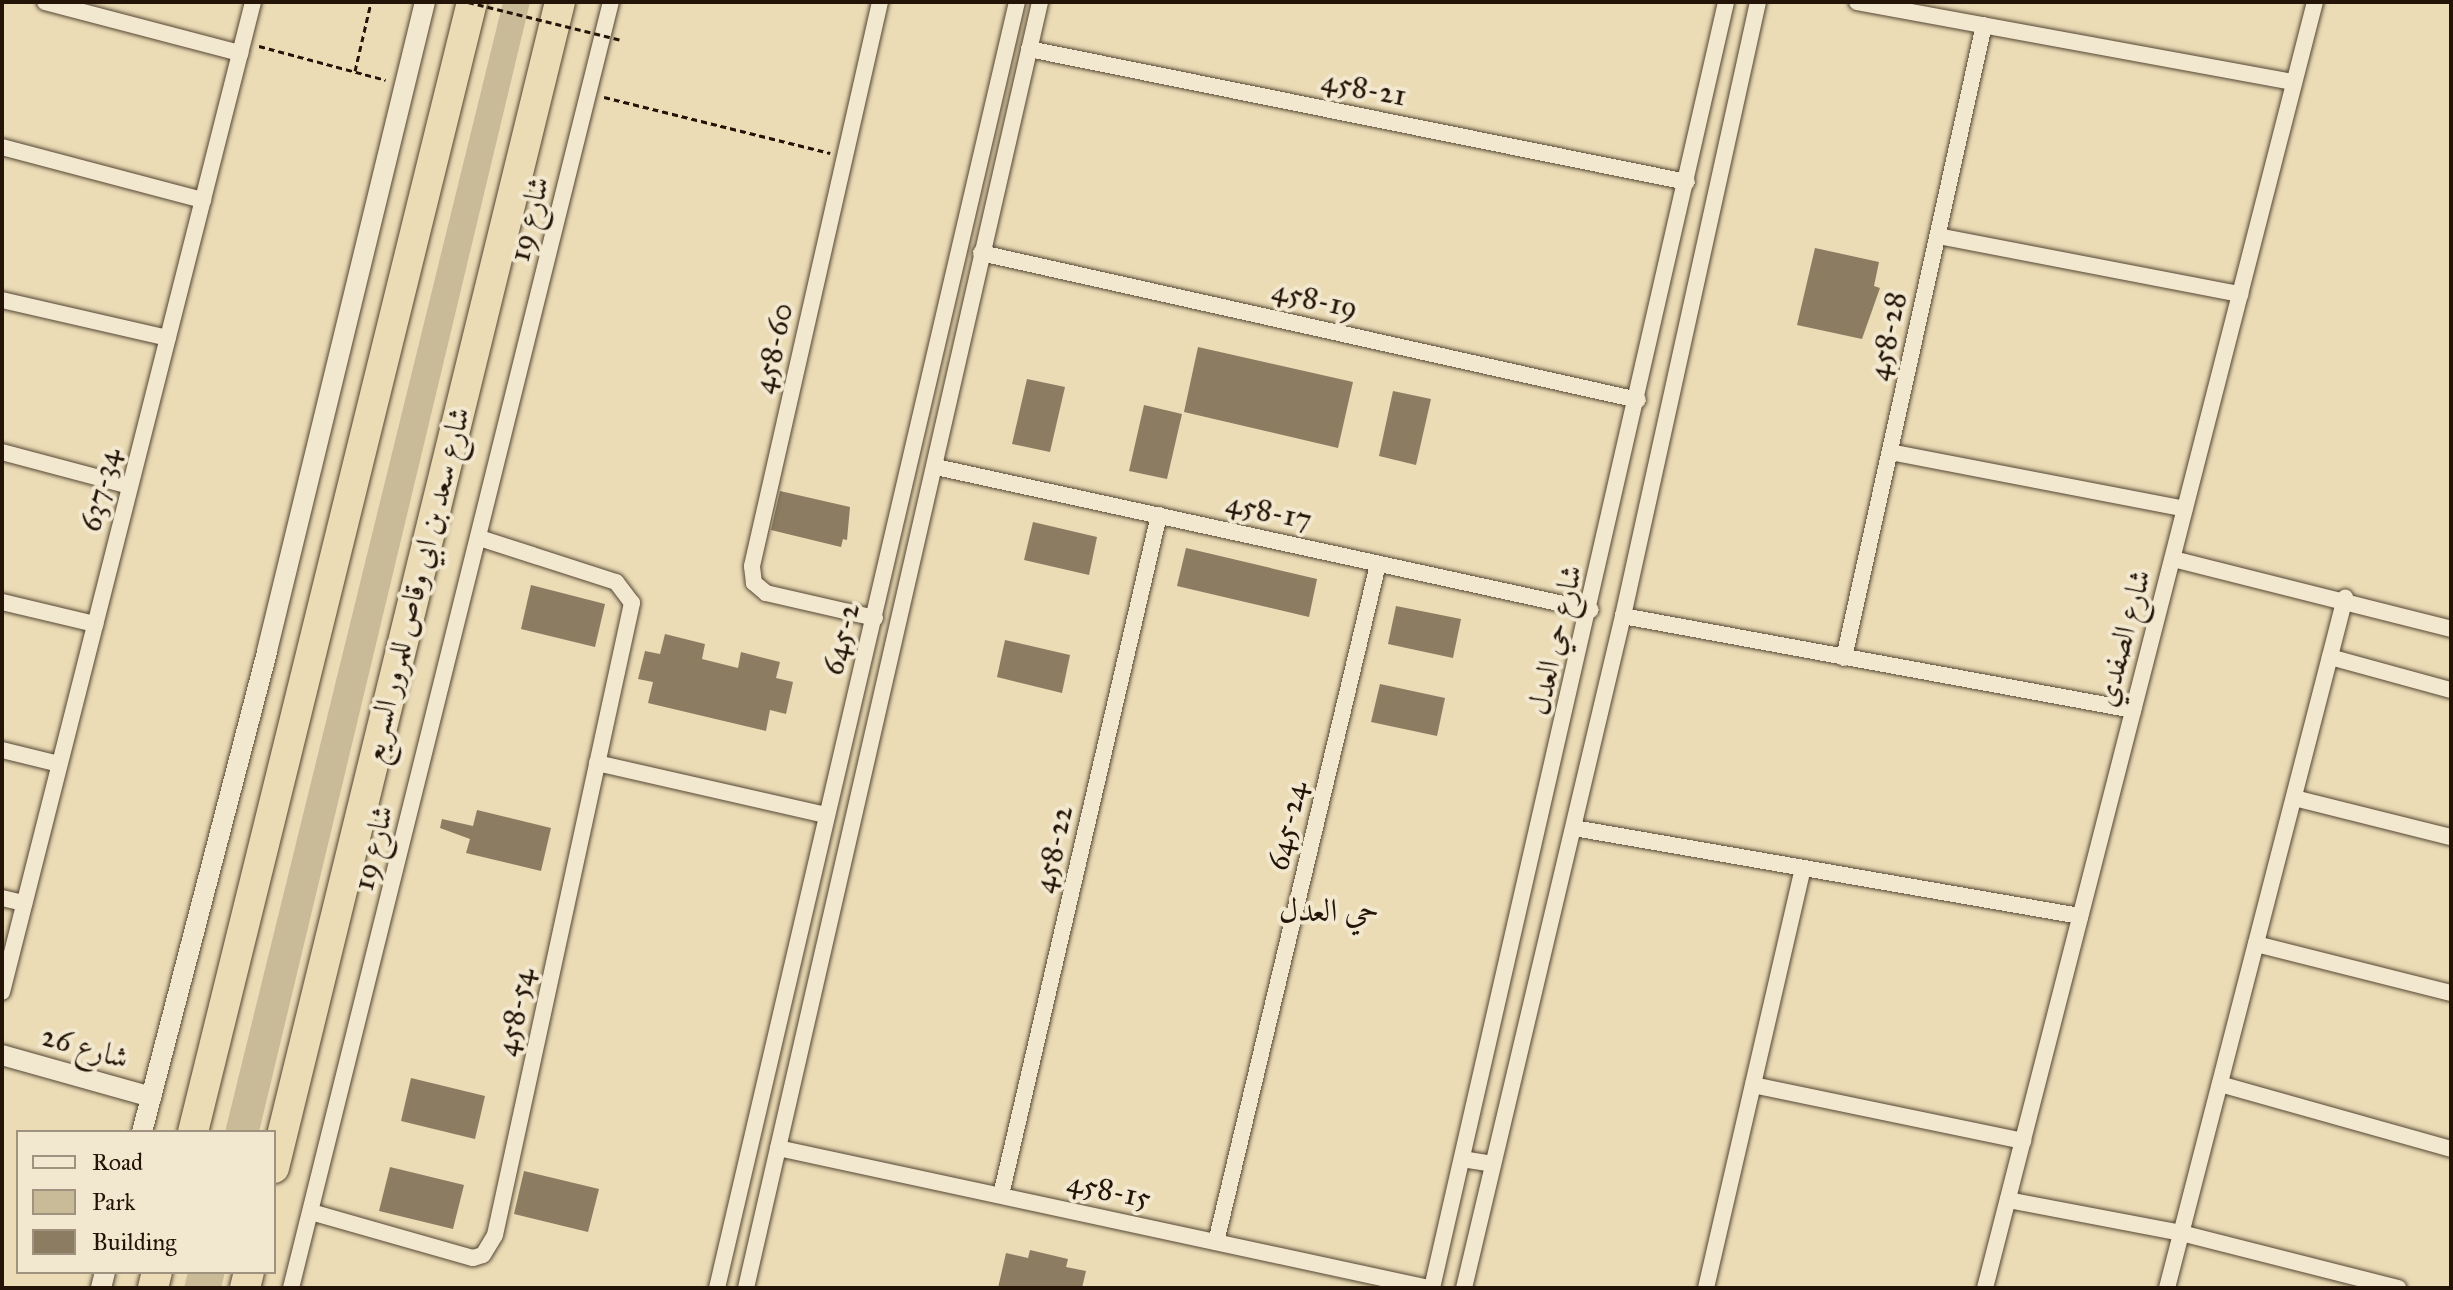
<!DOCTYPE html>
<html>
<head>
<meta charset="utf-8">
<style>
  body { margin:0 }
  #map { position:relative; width:2453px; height:1290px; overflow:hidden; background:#ebdcb6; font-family:"IM FELL Great Primer",Amiri,serif }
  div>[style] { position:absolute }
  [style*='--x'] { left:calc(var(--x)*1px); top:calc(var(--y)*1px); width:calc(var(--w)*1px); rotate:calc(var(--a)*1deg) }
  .green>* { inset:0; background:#c9ba98 }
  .building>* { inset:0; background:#8b7c62 }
  .path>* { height:3px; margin-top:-1.5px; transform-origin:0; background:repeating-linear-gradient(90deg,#231407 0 6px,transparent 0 10px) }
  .roads { filter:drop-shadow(0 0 2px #554633) drop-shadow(0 0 2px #554633) }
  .minor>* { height:16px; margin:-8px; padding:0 8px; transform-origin:8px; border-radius:8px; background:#f2e8d0 }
  .tertiary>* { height:20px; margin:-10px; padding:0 10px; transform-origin:10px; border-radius:10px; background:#f2e8d0 }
  .motorway>* { height:30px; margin:-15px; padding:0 15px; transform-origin:15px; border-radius:15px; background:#ebdcb6 }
  .path-bridge>* { height:3px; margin-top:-1.5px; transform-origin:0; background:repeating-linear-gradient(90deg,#231407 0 6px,transparent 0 10px) }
  span { translate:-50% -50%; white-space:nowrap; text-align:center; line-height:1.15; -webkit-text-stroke:8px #f2e8d0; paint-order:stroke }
  .street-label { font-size:30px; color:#231407 }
  .neighbourhood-label { font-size:32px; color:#231407 }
  .frame { position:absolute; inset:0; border:4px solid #231407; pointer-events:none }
  .legend { position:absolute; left:16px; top:1130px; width:260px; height:144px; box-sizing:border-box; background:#f2e8d0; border:2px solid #9f9380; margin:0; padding:10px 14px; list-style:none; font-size:24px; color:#231407 }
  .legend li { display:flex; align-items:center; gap:16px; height:40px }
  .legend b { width:40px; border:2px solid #9f9380 }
</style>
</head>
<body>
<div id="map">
  <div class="green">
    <div style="clip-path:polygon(503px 2px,530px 2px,259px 1132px,225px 1132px)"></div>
    <div style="clip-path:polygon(188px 1272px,225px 1272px,221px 1288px,184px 1288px)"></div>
  </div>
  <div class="building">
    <div style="clip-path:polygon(1815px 248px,1879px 262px,1874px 286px,1880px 288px,1862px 339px,1797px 325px)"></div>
    <div style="clip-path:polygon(1198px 347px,1353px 382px,1338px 448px,1184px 412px)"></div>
    <div style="clip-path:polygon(1027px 379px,1065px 387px,1050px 452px,1012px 444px)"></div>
    <div style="clip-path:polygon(1393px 391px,1431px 399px,1416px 465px,1379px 456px)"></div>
    <div style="clip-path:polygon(1144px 405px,1182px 414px,1167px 479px,1129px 471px)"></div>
    <div style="clip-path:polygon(780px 491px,850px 507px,847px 540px,843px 539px,841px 547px,771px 530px)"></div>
    <div style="clip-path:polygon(1033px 522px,1097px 537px,1089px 575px,1024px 560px)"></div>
    <div style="clip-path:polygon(1186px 548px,1317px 579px,1309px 617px,1177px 586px)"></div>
    <div style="clip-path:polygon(531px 585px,605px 604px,595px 647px,521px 629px)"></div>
    <div style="clip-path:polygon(1396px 606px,1461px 619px,1453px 658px,1388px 644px)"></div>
    <div style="clip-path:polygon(665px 634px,705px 644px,702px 659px,738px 668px,741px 652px,780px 662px,776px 678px,793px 682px,786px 714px,770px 710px,766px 731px,648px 703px,653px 682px,638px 679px,645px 651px,660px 654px)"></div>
    <div style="clip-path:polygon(1005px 640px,1070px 655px,1062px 693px,997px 677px)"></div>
    <div style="clip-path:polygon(1380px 684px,1445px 698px,1437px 736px,1371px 722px)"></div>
    <div style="clip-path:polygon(477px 810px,551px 828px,541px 871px,466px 853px,470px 839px,440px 828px,442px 819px,473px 826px)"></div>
    <div style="clip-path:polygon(411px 1078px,485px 1096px,475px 1139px,401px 1121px)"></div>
    <div style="clip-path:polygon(390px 1167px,464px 1185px,453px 1229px,379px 1211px)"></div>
    <div style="clip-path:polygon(524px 1171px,599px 1189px,588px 1232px,514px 1214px)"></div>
    <div style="clip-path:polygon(1030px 1250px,1068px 1259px,1066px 1267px,1086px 1271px,1082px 1288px,998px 1288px,1006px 1253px,1028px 1258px)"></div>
  </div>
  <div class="path">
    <div style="--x:259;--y:46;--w:131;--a:15"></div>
    <div style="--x:355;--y:71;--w:71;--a:-76.9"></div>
    <div style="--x:604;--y:97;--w:233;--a:13.9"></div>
  </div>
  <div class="roads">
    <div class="minor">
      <div style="--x:45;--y:2;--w:202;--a:14.7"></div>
      <div style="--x:1857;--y:2;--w:444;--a:10.4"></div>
      <div style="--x:1029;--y:49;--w:671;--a:11.43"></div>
      <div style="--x:2;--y:147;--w:208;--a:14.8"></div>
      <div style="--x:1938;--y:236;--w:308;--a:10.9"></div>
      <div style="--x:981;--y:253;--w:673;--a:12.61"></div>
      <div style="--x:2;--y:300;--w:170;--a:12.9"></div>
      <div style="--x:2;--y:452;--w:132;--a:14.9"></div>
      <div style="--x:1890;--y:452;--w:300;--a:10.9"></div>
      <div style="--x:936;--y:467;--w:670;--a:12.32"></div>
      <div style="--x:2173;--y:559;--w:287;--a:14.1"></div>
      <div style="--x:2;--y:602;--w:96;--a:13.3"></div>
      <div style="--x:1623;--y:616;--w:519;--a:10.44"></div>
      <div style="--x:875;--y:618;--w:112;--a:-167.1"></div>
      <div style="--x:766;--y:593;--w:16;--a:-140"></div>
      <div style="--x:754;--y:583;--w:17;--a:-97"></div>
      <div style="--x:752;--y:566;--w:578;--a:-77.21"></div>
      <div style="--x:2330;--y:657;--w:125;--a:15.3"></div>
      <div style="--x:1844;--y:658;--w:648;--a:-77.53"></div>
      <div style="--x:2;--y:750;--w:59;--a:13.8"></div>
      <div style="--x:597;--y:763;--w:235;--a:12.8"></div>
      <div style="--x:2294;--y:798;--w:162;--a:14"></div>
      <div style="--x:1574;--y:828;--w:514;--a:9.87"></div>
      <div style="--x:2;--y:898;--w:23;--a:13"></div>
      <div style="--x:2256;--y:944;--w:201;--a:14.1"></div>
      <div style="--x:2;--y:992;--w:1021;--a:-75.77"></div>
      <div style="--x:2220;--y:1084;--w:240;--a:15.7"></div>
      <div style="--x:1753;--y:1085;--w:276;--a:11.7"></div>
      <div style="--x:778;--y:1148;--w:666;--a:12.14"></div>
      <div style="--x:1462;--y:1159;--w:31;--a:9"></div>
      <div style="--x:1001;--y:1195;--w:698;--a:-76.92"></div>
      <div style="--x:2008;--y:1200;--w:176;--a:10.8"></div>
      <div style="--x:2181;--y:1233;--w:224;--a:14.2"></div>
      <div style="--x:311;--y:1212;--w:168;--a:15.9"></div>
      <div style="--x:473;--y:1258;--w:10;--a:-17"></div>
      <div style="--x:483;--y:1255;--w:23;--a:-59"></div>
      <div style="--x:495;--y:1235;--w:647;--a:-77.77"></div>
      <div style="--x:632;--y:603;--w:26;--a:-127"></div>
      <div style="--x:616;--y:582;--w:143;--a:-162.1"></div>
      <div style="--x:1216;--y:1242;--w:697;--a:-76.56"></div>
      <div style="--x:291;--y:1288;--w:1325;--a:-76.03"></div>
      <div style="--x:717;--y:1288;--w:1321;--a:-76.87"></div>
      <div style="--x:746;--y:1288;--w:1319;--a:-77.12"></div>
      <div style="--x:1432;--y:1288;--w:1319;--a:-77.12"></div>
      <div style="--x:1464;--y:1288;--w:691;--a:-76.69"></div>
      <div style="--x:1623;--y:616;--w:629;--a:-77.6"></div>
      <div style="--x:1706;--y:1288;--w:431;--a:-77"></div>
      <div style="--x:1985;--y:1288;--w:1328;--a:-75.61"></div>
      <div style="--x:2167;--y:1288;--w:713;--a:-75.53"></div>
    </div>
    <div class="tertiary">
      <div style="--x:2;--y:1055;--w:155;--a:15.7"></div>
      <div style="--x:142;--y:1132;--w:497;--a:-75.4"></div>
      <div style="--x:267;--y:651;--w:668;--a:-76.32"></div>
      <div style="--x:101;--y:1288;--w:16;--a:-76"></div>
    </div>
    <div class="motorway">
      <div style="--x:193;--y:1132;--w:1164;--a:-76.13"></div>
      <div style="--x:274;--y:1168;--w:1201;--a:-76.22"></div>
      <div style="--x:153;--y:1288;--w:16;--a:-76"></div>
      <div style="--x:245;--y:1288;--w:16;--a:-76"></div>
    </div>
  </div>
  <div class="path-bridge">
    <div style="--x:468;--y:2;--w:158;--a:13.9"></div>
  </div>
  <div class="street-label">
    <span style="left:1364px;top:88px;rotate:11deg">458-21</span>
    <span style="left:529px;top:219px;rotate:-76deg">شارع 19</span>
    <span style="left:1315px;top:299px;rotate:13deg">458-19</span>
    <span style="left:1887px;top:336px;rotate:-78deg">458-28</span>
    <span style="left:773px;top:348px;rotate:-77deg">458-60</span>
    <span style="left:100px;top:490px;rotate:-76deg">637-34</span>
    <span style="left:1269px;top:511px;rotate:12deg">458-17</span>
    <span style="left:416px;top:585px;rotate:-76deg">شارع سعد بن ابي وقاص للمرور السريع</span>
    <span style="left:2123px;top:638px;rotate:-75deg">شارع الصفدي</span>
    <span style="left:841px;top:639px;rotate:-76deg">645-2</span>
    <span style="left:1555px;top:640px;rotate:-77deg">شارع حي العدل</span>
    <span style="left:1287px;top:826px;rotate:-77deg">645-24</span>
    <span style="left:373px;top:848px;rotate:-76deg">شارع 19</span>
    <span style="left:1053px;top:849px;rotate:-77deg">458-22</span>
    <span style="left:515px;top:1012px;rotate:-78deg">458-54</span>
    <span style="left:85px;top:1047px;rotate:16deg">شارع 26</span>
    <span style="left:1109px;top:1190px;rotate:12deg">458-15</span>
  </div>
  <div class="neighbourhood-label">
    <span style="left:1329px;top:911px">حي العدل</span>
  </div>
  <div class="frame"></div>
  <ul class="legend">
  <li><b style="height:10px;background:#f2e8d0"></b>Road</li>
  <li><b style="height:22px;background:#c9ba98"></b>Park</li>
  <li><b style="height:22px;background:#8b7c62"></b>Building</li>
  </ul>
</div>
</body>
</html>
